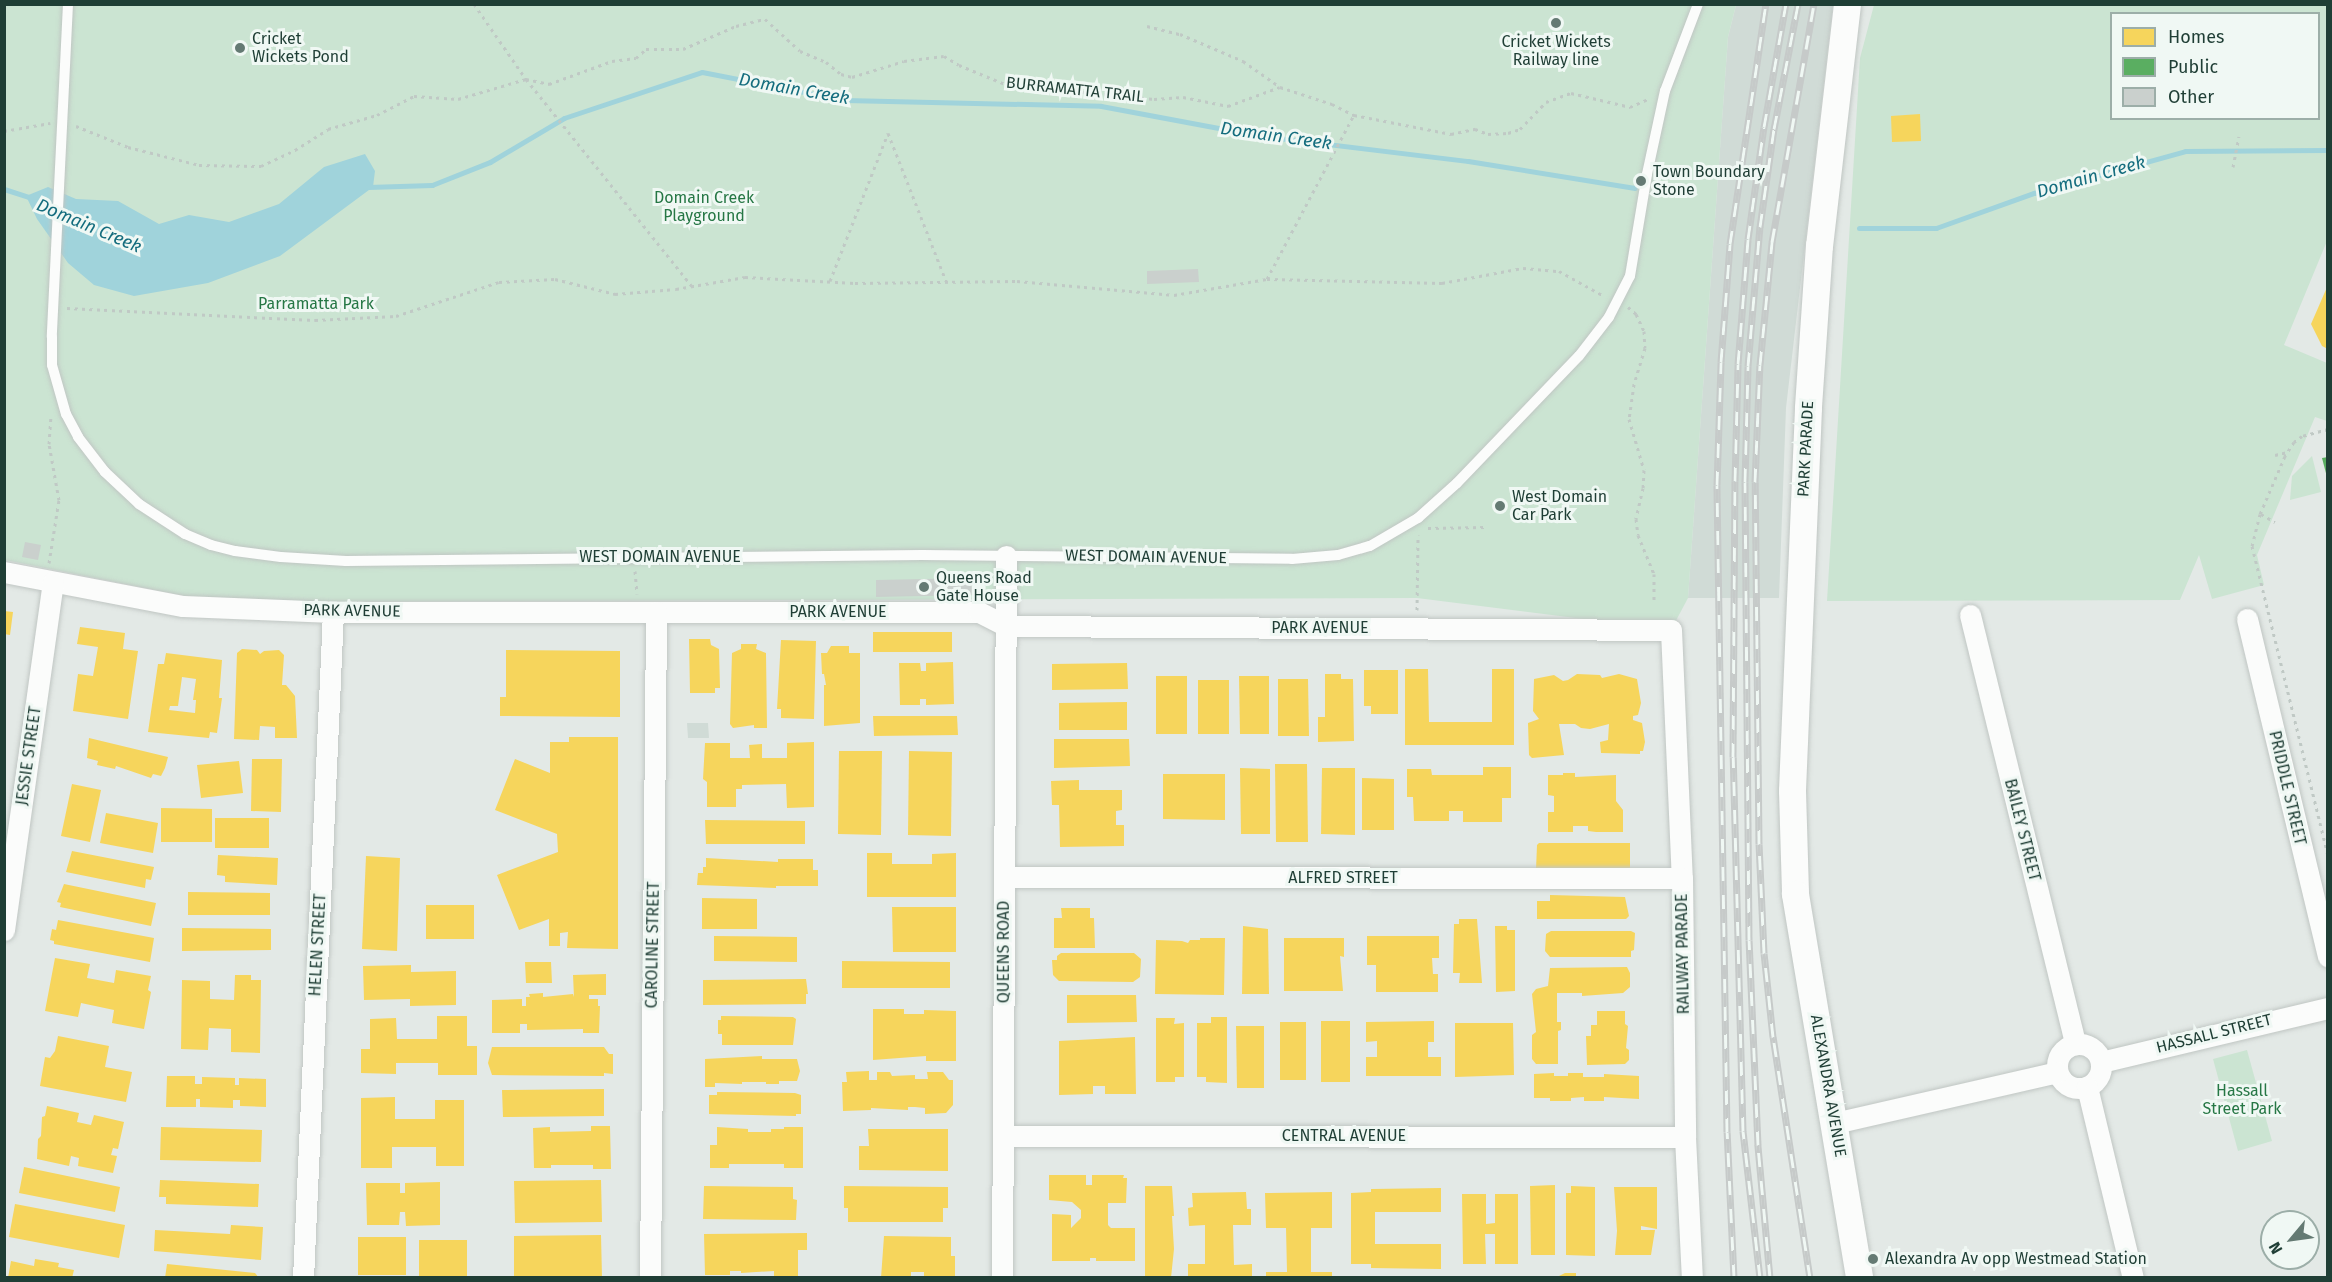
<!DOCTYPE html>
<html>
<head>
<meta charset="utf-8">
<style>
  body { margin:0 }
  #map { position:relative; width:2332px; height:1282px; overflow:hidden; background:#e3e9e6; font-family:"Fira Sans",sans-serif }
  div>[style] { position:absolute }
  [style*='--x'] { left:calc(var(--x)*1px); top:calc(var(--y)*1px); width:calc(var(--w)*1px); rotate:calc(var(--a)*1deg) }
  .built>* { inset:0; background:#d0dbd6 }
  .green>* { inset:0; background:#cbe4d2 }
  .water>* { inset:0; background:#a0d3db }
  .homes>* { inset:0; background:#f6d55c }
  .public>* { inset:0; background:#5aae61 }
  .stream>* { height:5px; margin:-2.5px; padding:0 2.5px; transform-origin:2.5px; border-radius:2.5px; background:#a0d3db }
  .building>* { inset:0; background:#cad0cd }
  .path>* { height:3px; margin-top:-1.5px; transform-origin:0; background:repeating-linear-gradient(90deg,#c0c9c5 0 3px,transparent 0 7.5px) }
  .roads { filter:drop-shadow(0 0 2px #c0c6c3) drop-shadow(0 0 2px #c0c6c3) }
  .service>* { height:10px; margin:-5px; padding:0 5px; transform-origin:5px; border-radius:5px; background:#fbfcfb }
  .minor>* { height:21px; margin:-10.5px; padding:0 10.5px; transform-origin:10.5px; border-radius:10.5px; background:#fbfcfb }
  .minor>.ring { margin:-10.5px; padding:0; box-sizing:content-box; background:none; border:21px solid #fbfcfb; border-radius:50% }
  .tertiary>* { height:27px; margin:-13.5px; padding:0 13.5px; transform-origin:13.5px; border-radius:13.5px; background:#fbfcfb }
  .rail>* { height:7px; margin-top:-3.5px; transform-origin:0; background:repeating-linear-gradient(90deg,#f0f8f4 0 14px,#c6cac9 0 28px); box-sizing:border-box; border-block:2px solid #c6cac9 }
  .dots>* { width:16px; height:16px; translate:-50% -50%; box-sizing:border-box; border:3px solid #f0f8f4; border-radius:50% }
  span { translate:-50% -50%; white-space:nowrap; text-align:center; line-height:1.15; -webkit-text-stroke:6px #f0f8f4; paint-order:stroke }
  .poi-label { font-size:16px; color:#1f3e35 }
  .left { translate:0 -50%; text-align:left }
  .street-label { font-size:16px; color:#1f3e35 }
  .park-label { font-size:16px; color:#267745 }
  .water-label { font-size:18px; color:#156d7e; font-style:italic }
  .frame { position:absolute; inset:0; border:6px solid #1f3e35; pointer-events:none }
  .legend { position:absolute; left:2110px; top:12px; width:210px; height:108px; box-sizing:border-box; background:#f0f8f4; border:2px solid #9caea8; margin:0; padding:8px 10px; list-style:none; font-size:18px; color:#1f3e35 }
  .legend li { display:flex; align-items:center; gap:12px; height:30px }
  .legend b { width:30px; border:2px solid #9caea8 }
  .north { position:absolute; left:2260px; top:1210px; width:60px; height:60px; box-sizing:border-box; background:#f0f8f4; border:2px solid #9caea8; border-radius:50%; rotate:241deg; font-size:16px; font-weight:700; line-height:24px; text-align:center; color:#1f3e35 }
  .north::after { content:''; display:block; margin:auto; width:21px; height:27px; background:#647a73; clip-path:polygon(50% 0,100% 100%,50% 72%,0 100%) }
</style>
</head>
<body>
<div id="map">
  <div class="built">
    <div style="clip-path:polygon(1736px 5px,1833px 5px,1786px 408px,1779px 598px,1688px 598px,1728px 37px)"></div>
    <div style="clip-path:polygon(687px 723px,708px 723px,709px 738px,688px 738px)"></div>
  </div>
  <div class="green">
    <div style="clip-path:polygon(4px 5px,1736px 5px,1728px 37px,1688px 598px,1671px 630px,1417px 598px,215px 602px,5px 560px)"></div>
    <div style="clip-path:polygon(evenodd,1874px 5px,2327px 5px,2327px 241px,2284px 345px,2327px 363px,2327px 421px,2315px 417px,2257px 555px,2264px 585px,2212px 599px,2199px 555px,2180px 600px,1827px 601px,1860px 58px,1874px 5px,2112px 14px,2318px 14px,2318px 118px,2112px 118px,2112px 14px)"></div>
    <div style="clip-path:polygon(2312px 456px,2321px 492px,2290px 500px,2292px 476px)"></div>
    <div style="clip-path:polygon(2247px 1050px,2272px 1141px,2238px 1151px,2213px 1059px)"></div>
  </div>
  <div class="water">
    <div style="clip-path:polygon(365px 154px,375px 171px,373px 187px,280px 256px,208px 283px,134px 296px,94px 285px,68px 263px,37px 219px,26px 196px,48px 187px,76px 199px,118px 201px,159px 224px,189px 215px,229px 222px,279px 204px,324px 167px)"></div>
  </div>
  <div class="homes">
    <div style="clip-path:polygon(1920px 114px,1921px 141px,1892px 142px,1891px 116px)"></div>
    <div style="clip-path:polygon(2328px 285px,2328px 349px,2322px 346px,2311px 324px)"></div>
    <div style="clip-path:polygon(4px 611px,13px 612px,10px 635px,4px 634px)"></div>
    <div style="clip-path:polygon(80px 627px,125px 633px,123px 649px,138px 651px,128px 719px,73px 711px,78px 674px,93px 676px,98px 647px,77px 644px)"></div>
    <div style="clip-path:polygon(873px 632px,952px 632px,952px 652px,873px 652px)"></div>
    <div style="clip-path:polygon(689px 639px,710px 639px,711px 645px,719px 649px,720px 688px,715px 688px,715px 693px,690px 693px)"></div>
    <div style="clip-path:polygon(781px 640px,816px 641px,814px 719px,781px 718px,781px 709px,777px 709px)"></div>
    <div style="clip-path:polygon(741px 644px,757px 644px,756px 649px,766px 653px,767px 728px,754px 728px,754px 725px,733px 728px,730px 724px,732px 653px,741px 649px)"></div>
    <div style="clip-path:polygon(831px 646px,849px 646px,849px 653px,860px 653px,860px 723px,824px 726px,824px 685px,826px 685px,824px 674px,822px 674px,821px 653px,827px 653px)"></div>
    <div style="clip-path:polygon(242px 649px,257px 650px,260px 654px,264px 651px,279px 650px,284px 655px,282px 685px,286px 685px,295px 696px,297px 738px,275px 738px,275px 727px,260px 726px,259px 740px,234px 739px,237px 653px)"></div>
    <div style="clip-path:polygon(506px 650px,620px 651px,620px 717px,500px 716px,500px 697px,506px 697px)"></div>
    <div style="clip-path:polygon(evenodd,166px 653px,222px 660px,219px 698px,222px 698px,217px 733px,210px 732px,209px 738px,148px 732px,158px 664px,164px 664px,166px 653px,182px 677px,196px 679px,193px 700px,196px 700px,195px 713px,169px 710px,170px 706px,178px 706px,182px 677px)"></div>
    <div style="clip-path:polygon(953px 662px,954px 704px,926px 705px,926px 699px,920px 699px,920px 705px,900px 705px,899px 663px,920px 663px,921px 671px,926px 671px,926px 663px)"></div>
    <div style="clip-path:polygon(1127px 663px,1128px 689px,1052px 690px,1052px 664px)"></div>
    <div style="clip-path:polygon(1405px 669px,1428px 669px,1429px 722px,1492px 722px,1492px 669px,1514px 669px,1514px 745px,1405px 745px)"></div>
    <div style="clip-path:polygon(1364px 670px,1398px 670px,1398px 714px,1371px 714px,1371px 706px,1364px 706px)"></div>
    <div style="clip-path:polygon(1325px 674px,1341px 674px,1341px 679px,1353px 679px,1354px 741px,1318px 742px,1318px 717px,1325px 717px)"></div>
    <div style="clip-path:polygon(1577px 674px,1600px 675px,1602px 678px,1619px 674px,1637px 679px,1641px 703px,1638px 715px,1633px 716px,1633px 720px,1642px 723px,1645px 742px,1643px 751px,1640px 751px,1640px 754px,1601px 753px,1600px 742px,1608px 740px,1609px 724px,1590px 729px,1581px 728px,1575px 724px,1559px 724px,1564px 755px,1532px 758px,1529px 755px,1528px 723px,1539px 719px,1533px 711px,1534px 679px,1554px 675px,1563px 681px,1568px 680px)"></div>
    <div style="clip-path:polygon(1156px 676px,1187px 676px,1187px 734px,1156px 734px)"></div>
    <div style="clip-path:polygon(1239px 676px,1269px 676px,1269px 734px,1240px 734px)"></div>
    <div style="clip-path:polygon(1278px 679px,1308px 679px,1309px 736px,1278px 736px)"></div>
    <div style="clip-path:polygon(1198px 680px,1229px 680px,1229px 734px,1198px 734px)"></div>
    <div style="clip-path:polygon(1127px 702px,1127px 730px,1059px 730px,1059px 703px)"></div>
    <div style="clip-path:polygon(873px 716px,957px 716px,958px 735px,874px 736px)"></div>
    <div style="clip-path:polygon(569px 737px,618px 737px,618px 949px,567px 948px,568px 932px,560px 933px,560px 946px,549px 946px,549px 919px,519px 930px,497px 875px,558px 852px,557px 834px,495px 810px,515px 759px,550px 773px,550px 742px,569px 742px)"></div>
    <div style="clip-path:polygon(89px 738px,168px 757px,165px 768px,161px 776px,153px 774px,151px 778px,116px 766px,115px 769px,97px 765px,98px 761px,87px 758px)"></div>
    <div style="clip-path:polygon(1054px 739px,1129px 739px,1130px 766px,1054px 768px)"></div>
    <div style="clip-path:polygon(814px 742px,814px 807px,787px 808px,786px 784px,742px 785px,742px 789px,736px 789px,736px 807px,707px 807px,707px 782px,703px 779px,705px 743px,730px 743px,730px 758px,750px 758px,749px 745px,762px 744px,762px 758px,787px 758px,787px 743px)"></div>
    <div style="clip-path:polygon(839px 751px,882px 751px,881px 835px,838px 834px)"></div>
    <div style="clip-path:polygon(909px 751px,952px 752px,951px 836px,908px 835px)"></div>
    <div style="clip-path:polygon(252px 759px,282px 759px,281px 812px,251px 811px)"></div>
    <div style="clip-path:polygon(239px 761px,243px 793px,201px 798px,197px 765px)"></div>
    <div style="clip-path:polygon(1275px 764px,1307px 764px,1308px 842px,1276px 842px)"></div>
    <div style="clip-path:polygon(1483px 767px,1511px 767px,1511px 798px,1502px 798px,1502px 822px,1463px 822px,1463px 811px,1449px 811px,1449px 821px,1414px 821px,1413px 797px,1407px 797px,1407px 769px,1431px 769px,1432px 775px,1483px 775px)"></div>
    <div style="clip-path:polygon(1240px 768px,1270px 769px,1270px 834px,1241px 834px)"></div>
    <div style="clip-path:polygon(1322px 768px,1355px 768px,1355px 835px,1321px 834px)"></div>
    <div style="clip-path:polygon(1563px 773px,1575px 773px,1575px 777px,1616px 775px,1616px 801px,1623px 810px,1623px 832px,1596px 832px,1588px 831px,1588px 826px,1573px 826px,1573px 832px,1548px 832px,1548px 812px,1554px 812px,1554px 796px,1548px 795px,1548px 775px,1563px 775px)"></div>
    <div style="clip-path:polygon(1163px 774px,1225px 774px,1225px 820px,1163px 819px)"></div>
    <div style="clip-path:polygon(1362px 778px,1394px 779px,1394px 830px,1362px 830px)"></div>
    <div style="clip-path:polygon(1079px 780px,1079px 790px,1122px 790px,1122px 810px,1116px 811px,1116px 825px,1124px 825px,1124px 846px,1060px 847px,1059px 805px,1052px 805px,1051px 781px)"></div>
    <div style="clip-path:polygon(72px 784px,101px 790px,90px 842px,61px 836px)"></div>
    <div style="clip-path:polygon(161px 808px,212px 809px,212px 842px,161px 842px)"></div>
    <div style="clip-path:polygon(106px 813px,158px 823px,153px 853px,100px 843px)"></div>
    <div style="clip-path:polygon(215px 818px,269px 818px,269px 848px,215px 848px)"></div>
    <div style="clip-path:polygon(705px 820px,805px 821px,805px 844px,706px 844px)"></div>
    <div style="clip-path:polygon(1539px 843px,1630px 843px,1630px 870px,1536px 870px,1537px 845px)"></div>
    <div style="clip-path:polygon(72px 851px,154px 867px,151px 880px,146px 879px,145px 888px,66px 872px)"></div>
    <div style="clip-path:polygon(867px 853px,892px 853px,892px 864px,932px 864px,932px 854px,956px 853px,956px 897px,867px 897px)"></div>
    <div style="clip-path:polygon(218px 855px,278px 858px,277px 885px,225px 882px,225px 876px,217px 875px)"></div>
    <div style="clip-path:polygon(366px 856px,400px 858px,397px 951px,362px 949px)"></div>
    <div style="clip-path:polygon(706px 858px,778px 862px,778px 859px,813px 859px,813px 870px,818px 870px,818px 886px,776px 886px,776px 888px,697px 885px,698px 873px,703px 873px,703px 867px,706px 867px)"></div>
    <div style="clip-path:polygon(64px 884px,156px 903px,151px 926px,60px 907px,61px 903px,57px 902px)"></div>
    <div style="clip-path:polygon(188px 892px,270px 893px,270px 915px,188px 915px)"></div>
    <div style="clip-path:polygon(1550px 895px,1625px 897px,1629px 916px,1626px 919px,1537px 919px,1537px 901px,1550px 901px)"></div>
    <div style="clip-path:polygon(702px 898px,757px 899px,757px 929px,702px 929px)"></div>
    <div style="clip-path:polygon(426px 905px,474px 905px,474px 939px,426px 939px)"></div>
    <div style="clip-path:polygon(892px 907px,956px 907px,956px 952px,893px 952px)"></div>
    <div style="clip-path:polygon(1061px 908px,1090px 908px,1090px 918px,1094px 918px,1095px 948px,1054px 948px,1054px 918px,1062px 918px)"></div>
    <div style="clip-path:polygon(1459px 919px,1477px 919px,1482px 983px,1459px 983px,1460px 973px,1453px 973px,1454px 924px,1459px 924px)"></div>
    <div style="clip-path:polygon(58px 920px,154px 938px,150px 962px,54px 944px,54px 941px,50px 940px,52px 929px,56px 930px)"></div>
    <div style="clip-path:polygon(1243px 926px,1268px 929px,1269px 994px,1242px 994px)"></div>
    <div style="clip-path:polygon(1495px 926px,1507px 926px,1507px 930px,1515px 930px,1515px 991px,1496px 992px)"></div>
    <div style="clip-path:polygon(182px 928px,271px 929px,271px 950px,182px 951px)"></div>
    <div style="clip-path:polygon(1551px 931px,1631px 931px,1635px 933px,1634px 950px,1631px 951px,1631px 957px,1550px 957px,1545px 951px,1546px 934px)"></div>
    <div style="clip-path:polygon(714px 936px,797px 937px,797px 962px,714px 961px)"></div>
    <div style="clip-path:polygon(1367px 936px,1439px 936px,1439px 958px,1432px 958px,1433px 974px,1438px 974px,1438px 992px,1376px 992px,1376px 965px,1367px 965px)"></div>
    <div style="clip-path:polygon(1200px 938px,1225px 938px,1224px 995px,1155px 994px,1156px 940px,1182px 941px,1188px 943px,1190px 940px,1200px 940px)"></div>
    <div style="clip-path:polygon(1284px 938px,1344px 938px,1344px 957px,1340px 956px,1343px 991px,1284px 991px)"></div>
    <div style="clip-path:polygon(1061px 953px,1134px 953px,1141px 959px,1140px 977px,1133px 982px,1059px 981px,1053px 975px,1052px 960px,1057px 960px,1057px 956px)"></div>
    <div style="clip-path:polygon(55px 958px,90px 964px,87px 978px,114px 983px,116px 970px,151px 976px,148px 990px,151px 992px,144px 1029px,112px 1023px,114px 1010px,81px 1003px,78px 1017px,45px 1011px)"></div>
    <div style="clip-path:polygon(842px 961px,950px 962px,950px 988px,842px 988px)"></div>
    <div style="clip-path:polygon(525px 962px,551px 962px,552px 983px,526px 983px)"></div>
    <div style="clip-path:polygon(411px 965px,411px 972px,456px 971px,456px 1005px,410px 1006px,410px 999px,364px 1000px,363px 966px)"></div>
    <div style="clip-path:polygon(1627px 967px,1630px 973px,1630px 987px,1623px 993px,1582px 996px,1582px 993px,1557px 993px,1557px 1022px,1561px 1022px,1561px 1030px,1558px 1031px,1558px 1064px,1536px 1064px,1532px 1059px,1532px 1035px,1536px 1032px,1532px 994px,1536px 989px,1548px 986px,1550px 968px)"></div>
    <div style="clip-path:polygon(606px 974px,606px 995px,589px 995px,589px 999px,598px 999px,598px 1006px,600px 1006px,599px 1033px,583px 1033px,583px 1029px,527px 1030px,527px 1024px,520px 1024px,520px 1033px,492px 1033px,492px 1000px,522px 999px,522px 1006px,526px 1006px,526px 997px,530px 997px,529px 994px,543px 993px,543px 997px,573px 994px,574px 997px,573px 975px)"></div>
    <div style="clip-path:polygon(235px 975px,251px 975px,251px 980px,261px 980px,260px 1053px,231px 1052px,231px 1029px,209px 1028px,208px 1050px,181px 1049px,182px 980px,210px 981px,210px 999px,234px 1000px)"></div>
    <div style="clip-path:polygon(806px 979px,808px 994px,806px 994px,806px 1004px,703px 1005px,703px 980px)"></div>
    <div style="clip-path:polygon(1067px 995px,1136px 995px,1137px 1022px,1067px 1023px)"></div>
    <div style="clip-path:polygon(873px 1009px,904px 1009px,904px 1014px,924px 1014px,924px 1010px,956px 1011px,956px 1061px,926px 1061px,926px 1056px,873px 1060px)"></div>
    <div style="clip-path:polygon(1597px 1011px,1625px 1011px,1625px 1024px,1628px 1026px,1626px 1048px,1629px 1050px,1629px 1060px,1625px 1064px,1587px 1065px,1586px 1036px,1591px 1036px,1591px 1025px,1597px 1025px)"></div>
    <div style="clip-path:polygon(437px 1016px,467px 1016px,467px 1046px,477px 1046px,477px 1075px,438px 1075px,438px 1063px,396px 1063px,396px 1074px,361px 1073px,361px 1049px,370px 1049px,370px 1019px,396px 1018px,397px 1039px,437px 1039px)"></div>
    <div style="clip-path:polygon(721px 1016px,793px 1017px,796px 1019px,793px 1045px,722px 1045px,722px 1034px,718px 1034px,718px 1020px,721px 1020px)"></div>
    <div style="clip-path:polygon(1211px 1017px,1227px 1017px,1227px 1083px,1206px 1082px,1206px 1077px,1197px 1077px,1197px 1023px,1211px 1023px)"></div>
    <div style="clip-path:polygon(1156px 1018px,1175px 1018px,1174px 1024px,1184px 1023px,1184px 1077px,1175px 1077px,1175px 1082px,1156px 1082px)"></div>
    <div style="clip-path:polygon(1321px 1021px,1350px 1021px,1350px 1082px,1321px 1082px)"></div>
    <div style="clip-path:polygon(1434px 1021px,1434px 1042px,1428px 1042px,1428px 1057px,1441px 1057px,1441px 1076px,1366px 1076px,1366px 1057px,1377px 1057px,1377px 1041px,1366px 1042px,1366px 1022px)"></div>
    <div style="clip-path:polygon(1280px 1022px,1306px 1022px,1306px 1080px,1280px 1080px)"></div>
    <div style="clip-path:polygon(1455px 1023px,1513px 1023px,1514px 1075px,1455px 1077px)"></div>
    <div style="clip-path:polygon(1236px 1026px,1264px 1026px,1264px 1088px,1237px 1088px)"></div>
    <div style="clip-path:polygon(58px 1036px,109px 1046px,105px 1067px,132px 1072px,126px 1102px,40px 1086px,45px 1057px,50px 1058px,55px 1051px)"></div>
    <div style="clip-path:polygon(1135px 1037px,1136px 1094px,1105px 1094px,1105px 1086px,1093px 1086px,1093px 1094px,1059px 1095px,1059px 1041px)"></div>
    <div style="clip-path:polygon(492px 1047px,604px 1047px,609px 1054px,613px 1054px,613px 1074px,604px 1073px,604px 1076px,492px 1075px,488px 1063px)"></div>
    <div style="clip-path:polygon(762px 1056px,762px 1059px,797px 1059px,800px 1071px,797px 1081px,779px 1081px,779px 1084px,766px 1084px,766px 1082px,742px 1082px,742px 1084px,715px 1083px,715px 1087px,705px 1087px,705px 1059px)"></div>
    <div style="clip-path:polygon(869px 1071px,869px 1080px,877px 1080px,877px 1072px,890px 1072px,892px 1076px,915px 1075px,915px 1079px,928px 1079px,927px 1072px,943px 1072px,949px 1080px,953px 1080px,953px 1105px,946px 1113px,925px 1114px,925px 1108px,915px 1107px,908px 1107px,908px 1110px,871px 1108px,871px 1110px,843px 1111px,842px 1082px,847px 1082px,846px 1072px)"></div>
    <div style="clip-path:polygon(1554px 1073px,1554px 1076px,1568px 1076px,1568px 1073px,1583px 1073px,1583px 1077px,1604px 1077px,1604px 1074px,1639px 1076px,1639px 1099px,1604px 1097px,1604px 1101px,1584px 1101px,1584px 1097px,1571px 1098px,1571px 1101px,1550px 1101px,1550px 1098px,1534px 1098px,1534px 1074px)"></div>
    <div style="clip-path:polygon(167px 1076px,195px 1076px,195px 1084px,202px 1084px,202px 1077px,235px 1078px,235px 1085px,239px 1085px,239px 1078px,266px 1079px,266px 1107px,240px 1106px,240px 1100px,233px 1100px,233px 1108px,200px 1107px,200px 1099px,196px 1099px,196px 1107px,166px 1107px)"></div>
    <div style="clip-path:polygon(604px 1089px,604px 1116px,503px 1117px,502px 1090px)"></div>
    <div style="clip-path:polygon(717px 1092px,795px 1093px,801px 1095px,801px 1114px,796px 1114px,796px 1116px,709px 1114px,709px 1095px,717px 1095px)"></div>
    <div style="clip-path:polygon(395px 1097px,395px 1119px,435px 1119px,435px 1100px,464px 1100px,464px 1166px,436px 1166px,436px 1147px,392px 1147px,392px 1168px,361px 1168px,361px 1098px)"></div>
    <div style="clip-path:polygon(47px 1106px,79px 1113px,77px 1122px,91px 1125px,94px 1115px,124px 1122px,118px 1149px,113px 1148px,111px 1155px,117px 1156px,113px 1173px,78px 1166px,79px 1158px,71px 1156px,69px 1166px,37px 1159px,38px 1139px,41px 1136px,42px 1117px,45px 1116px)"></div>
    <div style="clip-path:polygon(591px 1126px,610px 1126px,611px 1169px,593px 1169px,593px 1165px,551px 1165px,551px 1168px,534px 1168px,533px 1128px,550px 1127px,550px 1132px,591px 1131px)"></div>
    <div style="clip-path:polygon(161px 1127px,262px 1130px,261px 1162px,160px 1160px)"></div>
    <div style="clip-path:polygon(717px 1127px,748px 1129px,748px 1132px,771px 1132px,771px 1129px,784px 1129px,784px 1127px,803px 1127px,803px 1168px,784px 1168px,784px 1164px,729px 1164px,729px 1168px,710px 1168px,710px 1145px,717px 1145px)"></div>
    <div style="clip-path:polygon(868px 1129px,948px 1129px,948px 1171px,859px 1170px,859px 1146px,869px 1146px)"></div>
    <div style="clip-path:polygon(24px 1167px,120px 1187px,115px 1212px,19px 1193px)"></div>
    <div style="clip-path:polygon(1049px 1175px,1086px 1175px,1086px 1185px,1092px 1185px,1092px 1175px,1124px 1175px,1123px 1178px,1127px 1178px,1126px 1203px,1108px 1203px,1108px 1225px,1111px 1228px,1135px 1228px,1135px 1261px,1096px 1261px,1096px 1258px,1090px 1258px,1090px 1261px,1052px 1261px,1052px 1214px,1071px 1215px,1071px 1228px,1081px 1218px,1081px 1210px,1072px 1202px,1049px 1200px)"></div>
    <div style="clip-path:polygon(160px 1180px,259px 1184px,258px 1207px,166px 1204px,166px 1197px,159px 1197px)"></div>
    <div style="clip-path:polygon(601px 1180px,602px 1222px,515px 1223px,514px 1181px)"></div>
    <div style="clip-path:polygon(440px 1182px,440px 1225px,406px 1226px,405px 1212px,400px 1212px,399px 1225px,367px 1225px,366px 1183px,400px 1183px,400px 1193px,405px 1193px,405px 1183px)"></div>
    <div style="clip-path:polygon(1555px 1185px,1555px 1255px,1531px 1255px,1530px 1186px)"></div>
    <div style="clip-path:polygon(704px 1186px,793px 1187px,793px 1199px,797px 1200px,796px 1220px,703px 1219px)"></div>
    <div style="clip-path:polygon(844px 1186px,948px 1187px,948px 1208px,943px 1208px,943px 1222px,848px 1222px,848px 1208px,844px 1208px)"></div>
    <div style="clip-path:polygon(1145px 1186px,1172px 1186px,1174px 1216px,1172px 1216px,1174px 1249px,1171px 1278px,1145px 1278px)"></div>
    <div style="clip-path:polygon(1571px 1186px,1595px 1187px,1595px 1256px,1566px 1255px,1566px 1193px,1571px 1193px)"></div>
    <div style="clip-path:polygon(1614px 1187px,1657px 1187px,1657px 1229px,1641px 1226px,1641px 1230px,1655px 1230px,1651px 1255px,1615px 1255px,1617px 1231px)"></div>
    <div style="clip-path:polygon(1441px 1188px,1441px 1212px,1375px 1212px,1375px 1244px,1441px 1244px,1441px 1269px,1371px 1268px,1371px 1264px,1351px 1264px,1351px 1193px,1371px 1192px,1371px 1189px)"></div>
    <div style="clip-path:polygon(1246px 1192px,1247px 1209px,1251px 1209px,1251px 1225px,1233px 1225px,1234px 1265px,1252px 1264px,1252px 1278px,1188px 1278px,1188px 1264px,1205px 1264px,1205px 1225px,1189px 1226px,1188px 1208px,1193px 1207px,1192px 1193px)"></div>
    <div style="clip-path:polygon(1332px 1192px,1332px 1228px,1311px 1228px,1311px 1272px,1332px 1272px,1332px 1278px,1266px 1278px,1266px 1272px,1287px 1272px,1286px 1228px,1266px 1228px,1265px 1193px)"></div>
    <div style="clip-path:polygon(1462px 1194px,1486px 1194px,1486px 1224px,1495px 1223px,1495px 1194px,1518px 1194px,1518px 1264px,1495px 1264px,1495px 1234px,1485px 1234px,1486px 1264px,1463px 1264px)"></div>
    <div style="clip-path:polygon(15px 1204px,125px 1225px,119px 1258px,9px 1237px)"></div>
    <div style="clip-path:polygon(231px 1225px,263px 1227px,261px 1260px,154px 1251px,155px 1230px,230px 1234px)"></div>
    <div style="clip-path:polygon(807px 1233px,807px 1250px,798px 1250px,798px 1276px,774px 1276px,774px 1271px,741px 1273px,741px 1271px,730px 1271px,730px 1275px,705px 1275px,704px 1234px)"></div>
    <div style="clip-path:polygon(601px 1235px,602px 1277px,514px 1278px,514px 1236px)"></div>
    <div style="clip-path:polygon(884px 1236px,951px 1237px,951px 1256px,955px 1256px,955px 1278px,924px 1278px,924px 1272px,911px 1272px,911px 1278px,881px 1278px)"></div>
    <div style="clip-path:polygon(358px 1237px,406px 1237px,406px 1275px,358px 1275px)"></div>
    <div style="clip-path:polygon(419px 1240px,467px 1240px,467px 1278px,419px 1278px)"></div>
    <div style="clip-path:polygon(35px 1259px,59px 1263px,58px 1267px,74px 1270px,72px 1278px,8px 1278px,11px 1261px,34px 1266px)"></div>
    <div style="clip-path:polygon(167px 1264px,255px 1273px,259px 1278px,165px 1278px)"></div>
    <div style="clip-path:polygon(1565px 1273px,1576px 1273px,1576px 1278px,1555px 1278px)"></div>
  </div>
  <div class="public">
    <div style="clip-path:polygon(2328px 457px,2328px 477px,2327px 477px,2322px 458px)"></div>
  </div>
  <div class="stream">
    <div style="--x:368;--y:187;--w:64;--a:-1.8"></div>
    <div style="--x:432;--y:185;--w:62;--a:-21.6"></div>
    <div style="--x:490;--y:162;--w:86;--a:-30.7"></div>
    <div style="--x:564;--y:118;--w:145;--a:-18.4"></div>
    <div style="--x:702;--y:72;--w:146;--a:11.1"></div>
    <div style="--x:845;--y:100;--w:256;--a:1.3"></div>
    <div style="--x:1101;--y:106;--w:163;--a:10.6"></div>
    <div style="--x:1261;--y:136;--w:209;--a:6.9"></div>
    <div style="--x:1468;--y:161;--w:169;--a:9.2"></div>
    <div style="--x:4;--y:189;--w:28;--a:18"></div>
    <div style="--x:1859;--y:228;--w:77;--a:0"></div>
    <div style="--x:1936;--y:228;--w:104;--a:-19.7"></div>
    <div style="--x:2034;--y:193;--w:157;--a:-15.5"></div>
    <div style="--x:2185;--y:151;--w:143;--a:-0.4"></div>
  </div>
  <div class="building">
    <div style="clip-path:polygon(1198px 269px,1199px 282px,1147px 284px,1147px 271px)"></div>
    <div style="clip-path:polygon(25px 542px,41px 545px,38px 560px,22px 557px)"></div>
    <div style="clip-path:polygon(972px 578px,972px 595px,876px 597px,876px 580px)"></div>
  </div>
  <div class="path">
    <div style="--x:474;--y:4;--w:91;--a:55.3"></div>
    <div style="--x:526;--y:79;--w:265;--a:51.3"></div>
    <div style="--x:1147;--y:26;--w:34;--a:14"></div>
    <div style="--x:1180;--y:34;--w:69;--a:23.2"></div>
    <div style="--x:1243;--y:61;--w:45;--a:35.1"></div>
    <div style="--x:76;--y:126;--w:56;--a:22"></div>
    <div style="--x:128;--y:147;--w:73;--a:14.2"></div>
    <div style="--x:199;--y:165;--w:62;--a:0.9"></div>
    <div style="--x:261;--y:166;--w:38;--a:-25"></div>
    <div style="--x:295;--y:150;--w:39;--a:-32"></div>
    <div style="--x:328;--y:129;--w:51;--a:-15.9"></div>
    <div style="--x:377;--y:115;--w:42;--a:-27.2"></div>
    <div style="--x:414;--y:96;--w:44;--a:3.9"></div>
    <div style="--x:458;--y:99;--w:71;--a:-16.4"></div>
    <div style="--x:526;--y:79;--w:24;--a:12"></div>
    <div style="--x:549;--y:84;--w:67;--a:-20.1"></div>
    <div style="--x:612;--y:61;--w:24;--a:-7"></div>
    <div style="--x:636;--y:58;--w:13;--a:-42"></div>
    <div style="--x:646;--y:49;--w:37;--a:0"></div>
    <div style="--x:683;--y:49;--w:58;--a:-23.5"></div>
    <div style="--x:736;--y:26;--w:30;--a:-14"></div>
    <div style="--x:765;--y:19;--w:47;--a:42.4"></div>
    <div style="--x:800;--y:51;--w:28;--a:23"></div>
    <div style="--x:826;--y:62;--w:19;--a:39"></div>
    <div style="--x:841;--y:74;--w:11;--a:15"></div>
    <div style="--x:852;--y:77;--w:54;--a:-17.1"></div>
    <div style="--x:904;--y:61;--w:40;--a:-7.1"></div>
    <div style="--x:944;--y:56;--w:17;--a:31"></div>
    <div style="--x:959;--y:65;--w:52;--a:22.6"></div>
    <div style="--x:1007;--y:85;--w:148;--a:5.4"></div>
    <div style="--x:1154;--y:99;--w:29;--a:-4"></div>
    <div style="--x:1183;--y:97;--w:46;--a:11.3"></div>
    <div style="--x:1228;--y:106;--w:55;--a:-20.1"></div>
    <div style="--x:1280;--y:87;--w:55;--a:18.1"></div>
    <div style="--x:1332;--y:104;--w:25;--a:27"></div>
    <div style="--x:1354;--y:115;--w:99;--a:11.1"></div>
    <div style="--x:1451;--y:134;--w:25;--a:-12"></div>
    <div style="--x:1475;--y:129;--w:14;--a:21"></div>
    <div style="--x:1488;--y:134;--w:20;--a:-3"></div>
    <div style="--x:1508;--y:133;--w:13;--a:-18"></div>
    <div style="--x:1520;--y:129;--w:37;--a:-46"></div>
    <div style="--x:1546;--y:102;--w:27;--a:-20"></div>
    <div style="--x:1571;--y:93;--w:61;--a:13.3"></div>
    <div style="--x:1630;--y:107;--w:22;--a:-24"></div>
    <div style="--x:4;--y:131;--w:47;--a:-9.9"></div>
    <div style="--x:2233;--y:167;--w:31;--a:-79"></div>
    <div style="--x:1267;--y:279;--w:186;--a:-62.1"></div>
    <div style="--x:830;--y:281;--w:159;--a:-68.6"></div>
    <div style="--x:888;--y:133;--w:159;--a:68.6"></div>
    <div style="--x:1628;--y:307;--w:11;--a:41"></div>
    <div style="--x:1636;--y:314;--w:19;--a:65"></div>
    <div style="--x:1644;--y:331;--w:17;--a:87"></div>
    <div style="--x:1645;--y:348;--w:38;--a:107"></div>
    <div style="--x:1634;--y:384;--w:35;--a:98"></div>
    <div style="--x:1629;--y:419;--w:53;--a:73.6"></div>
    <div style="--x:1644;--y:470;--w:18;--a:93"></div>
    <div style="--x:1643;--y:488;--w:32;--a:103"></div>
    <div style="--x:1636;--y:519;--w:16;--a:83"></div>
    <div style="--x:1638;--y:535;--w:42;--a:67.7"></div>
    <div style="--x:1654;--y:574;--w:28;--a:90"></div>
    <div style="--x:67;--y:308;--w:248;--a:2.8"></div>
    <div style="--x:315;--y:320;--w:81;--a:-2.8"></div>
    <div style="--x:396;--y:316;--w:108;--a:-18.3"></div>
    <div style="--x:499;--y:282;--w:56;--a:-3.1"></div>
    <div style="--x:555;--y:279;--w:62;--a:14"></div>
    <div style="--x:615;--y:294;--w:61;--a:-4.7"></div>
    <div style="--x:676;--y:289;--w:70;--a:-9.9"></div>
    <div style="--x:745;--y:277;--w:110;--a:3.1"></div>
    <div style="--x:855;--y:283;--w:162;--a:-0.7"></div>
    <div style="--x:1017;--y:281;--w:158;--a:5.1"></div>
    <div style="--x:1174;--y:295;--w:94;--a:-9.8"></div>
    <div style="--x:1267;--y:279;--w:175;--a:1.3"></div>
    <div style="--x:1442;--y:283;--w:82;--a:-10.5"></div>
    <div style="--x:1523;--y:268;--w:36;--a:5"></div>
    <div style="--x:1559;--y:271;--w:51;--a:29.1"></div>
    <div style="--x:2328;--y:429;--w:27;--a:165"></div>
    <div style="--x:2302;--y:436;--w:10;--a:143"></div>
    <div style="--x:2294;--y:442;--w:17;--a:123"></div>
    <div style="--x:2285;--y:456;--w:63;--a:113.3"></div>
    <div style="--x:2260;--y:514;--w:33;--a:104"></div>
    <div style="--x:2252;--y:546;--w:318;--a:76.2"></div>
    <div style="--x:2275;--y:455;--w:13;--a:-13"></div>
    <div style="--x:2261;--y:514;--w:16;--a:30"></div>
    <div style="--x:1428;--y:528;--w:58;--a:-1"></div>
    <div style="--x:49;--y:563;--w:64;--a:-81"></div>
    <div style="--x:59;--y:500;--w:57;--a:-100.1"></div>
    <div style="--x:49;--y:444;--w:29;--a:-86"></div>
    <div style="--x:635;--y:571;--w:23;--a:85"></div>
    <div style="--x:1417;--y:610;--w:75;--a:-89.2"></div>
  </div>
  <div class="roads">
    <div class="service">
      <div style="--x:68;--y:4;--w:333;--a:92.8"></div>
      <div style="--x:52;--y:337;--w:28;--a:90"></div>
      <div style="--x:52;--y:365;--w:51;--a:74.1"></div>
      <div style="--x:66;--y:414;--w:26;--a:62"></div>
      <div style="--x:78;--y:437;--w:44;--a:52.4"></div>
      <div style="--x:105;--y:472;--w:47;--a:43.3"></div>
      <div style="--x:139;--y:504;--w:55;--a:33.1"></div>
      <div style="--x:185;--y:534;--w:28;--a:23"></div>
      <div style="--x:211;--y:545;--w:25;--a:14"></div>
      <div style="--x:235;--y:551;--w:46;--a:7.4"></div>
      <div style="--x:281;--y:557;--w:65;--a:3.5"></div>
      <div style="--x:346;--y:561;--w:576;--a:-0.6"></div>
      <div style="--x:922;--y:555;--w:370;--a:0.6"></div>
      <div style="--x:1292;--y:559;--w:46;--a:-5"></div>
      <div style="--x:1338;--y:555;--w:33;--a:-16"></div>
      <div style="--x:1370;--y:546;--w:56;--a:-30.3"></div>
      <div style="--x:1418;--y:518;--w:52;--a:-41.9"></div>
      <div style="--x:1457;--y:483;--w:176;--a:-46.2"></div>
      <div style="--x:1579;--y:356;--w:49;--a:-52.4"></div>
      <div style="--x:1609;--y:317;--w:46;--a:-62.9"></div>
      <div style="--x:1630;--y:276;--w:103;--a:-80.5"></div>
      <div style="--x:1647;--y:174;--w:85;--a:-77.8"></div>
      <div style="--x:1665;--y:91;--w:93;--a:-69.2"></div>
    </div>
    <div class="minor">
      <div style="--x:4;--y:572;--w:182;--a:10.8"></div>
      <div style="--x:183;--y:606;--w:150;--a:2.3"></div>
      <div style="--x:333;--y:612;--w:646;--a:0"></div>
      <div style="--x:979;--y:612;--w:30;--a:27"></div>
      <div style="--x:1006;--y:626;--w:665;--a:0.34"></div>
      <div style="--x:1671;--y:630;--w:248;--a:87.5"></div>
      <div style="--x:1682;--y:878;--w:259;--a:89.3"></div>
      <div style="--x:1685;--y:1137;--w:141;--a:87.2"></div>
      <div style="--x:1970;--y:615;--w:442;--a:76.2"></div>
      <div style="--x:2247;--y:619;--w:347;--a:76.5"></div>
      <div style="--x:1005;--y:877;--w:677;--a:0.08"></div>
      <div style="--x:4;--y:930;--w:351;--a:-82"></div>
      <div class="ring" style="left:2057px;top:1044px;width:23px;height:23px"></div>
      <div style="--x:2101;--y:1062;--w:233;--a:-13.4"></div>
      <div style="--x:2087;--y:1087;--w:196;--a:76.5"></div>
      <div style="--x:1835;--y:1123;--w:228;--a:-12.9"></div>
      <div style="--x:1004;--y:1136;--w:681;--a:0.08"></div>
      <div style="--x:303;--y:1278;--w:667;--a:-87.42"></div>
      <div style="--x:650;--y:1278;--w:666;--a:-89.48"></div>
      <div style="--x:1002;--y:1278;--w:722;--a:-89.68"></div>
    </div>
    <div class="tertiary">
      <div style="--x:1847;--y:4;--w:243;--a:96.6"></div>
      <div style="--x:1819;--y:245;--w:163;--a:93.9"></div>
      <div style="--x:1808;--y:408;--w:383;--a:92.4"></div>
      <div style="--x:1792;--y:791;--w:103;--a:88.3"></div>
      <div style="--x:1795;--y:894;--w:389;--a:80.5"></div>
    </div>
  </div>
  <div class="rail">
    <div style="--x:1734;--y:1278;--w:146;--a:-92.7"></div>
    <div style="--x:1727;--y:1132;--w:647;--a:-90.89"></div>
    <div style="--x:1717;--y:485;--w:123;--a:-88.1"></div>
    <div style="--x:1721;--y:362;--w:118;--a:-85.6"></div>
    <div style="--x:1730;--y:244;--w:243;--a:-81.5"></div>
    <div style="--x:1760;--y:1278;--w:148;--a:-96.6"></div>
    <div style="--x:1743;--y:1131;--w:374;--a:-91.5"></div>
    <div style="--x:1733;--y:757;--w:276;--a:-89.6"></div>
    <div style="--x:1735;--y:481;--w:117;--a:-88.5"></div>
    <div style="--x:1738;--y:364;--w:125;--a:-85.4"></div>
    <div style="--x:1748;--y:239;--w:113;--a:-81.9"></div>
    <div style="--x:1764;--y:127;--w:125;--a:-79.9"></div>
    <div style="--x:1770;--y:1278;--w:134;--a:-95.2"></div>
    <div style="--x:1758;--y:1145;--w:205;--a:-92.5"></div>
    <div style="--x:1749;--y:940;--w:458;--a:-90.5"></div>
    <div style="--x:1745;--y:482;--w:116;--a:-88.5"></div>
    <div style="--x:1748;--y:366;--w:140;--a:-85.1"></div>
    <div style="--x:1760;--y:227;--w:99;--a:-81.9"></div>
    <div style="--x:1774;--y:129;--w:127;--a:-79.1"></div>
    <div style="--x:1810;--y:1278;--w:244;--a:-98.7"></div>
    <div style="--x:1773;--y:1037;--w:84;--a:-96.1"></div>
    <div style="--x:1764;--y:953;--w:109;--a:-92.6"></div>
    <div style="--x:1759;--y:844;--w:362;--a:-90.6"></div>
    <div style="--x:1755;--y:482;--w:117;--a:-87.6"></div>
    <div style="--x:1760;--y:365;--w:124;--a:-84.4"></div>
    <div style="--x:1772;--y:242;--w:242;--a:-80"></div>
  </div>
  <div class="dots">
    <div style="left:1556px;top:23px;background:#647a73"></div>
    <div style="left:240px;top:48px;background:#647a73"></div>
    <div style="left:1641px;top:181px;background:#647a73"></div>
    <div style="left:1500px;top:506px;background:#647a73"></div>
    <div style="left:924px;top:587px;background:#647a73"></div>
    <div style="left:1873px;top:1259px;background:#647a73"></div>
  </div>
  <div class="poi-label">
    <span class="left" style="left:252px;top:48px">Cricket<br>Wickets Pond</span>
    <span style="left:1556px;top:51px">Cricket Wickets<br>Railway line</span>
    <span class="left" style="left:1653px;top:181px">Town Boundary<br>Stone</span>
    <span class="left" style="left:1512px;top:506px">West Domain<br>Car Park</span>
    <span class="left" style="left:936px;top:587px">Queens Road<br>Gate House</span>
    <span class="left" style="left:1885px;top:1259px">Alexandra Av opp Westmead Station</span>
  </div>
  <div class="street-label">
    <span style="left:1075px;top:90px;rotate:6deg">BURRAMATTA TRAIL</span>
    <span style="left:1806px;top:449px;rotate:-87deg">PARK PARADE</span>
    <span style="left:660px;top:557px">WEST DOMAIN AVENUE</span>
    <span style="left:1146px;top:557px;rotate:1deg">WEST DOMAIN AVENUE</span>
    <span style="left:352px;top:611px;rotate:1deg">PARK AVENUE</span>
    <span style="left:838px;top:612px">PARK AVENUE</span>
    <span style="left:1320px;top:628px">PARK AVENUE</span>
    <span style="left:29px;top:756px;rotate:-82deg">JESSIE STREET</span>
    <span style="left:2287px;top:788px;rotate:77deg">PRIDDLE STREET</span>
    <span style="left:2022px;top:830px;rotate:76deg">BAILEY STREET</span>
    <span style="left:1343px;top:878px">ALFRED STREET</span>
    <span style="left:318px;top:945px;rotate:-87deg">HELEN STREET</span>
    <span style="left:653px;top:945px;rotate:-89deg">CAROLINE STREET</span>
    <span style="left:1004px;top:952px;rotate:-90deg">QUEENS ROAD</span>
    <span style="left:1683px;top:954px;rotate:-91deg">RAILWAY PARADE</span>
    <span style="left:2214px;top:1034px;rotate:-14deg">HASSALL STREET</span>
    <span style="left:1828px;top:1086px;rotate:80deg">ALEXANDRA AVENUE</span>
    <span style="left:1344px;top:1136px">CENTRAL AVENUE</span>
  </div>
  <div class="park-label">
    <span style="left:704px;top:207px">Domain Creek<br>Playground</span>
    <span style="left:316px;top:304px">Parramatta Park</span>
    <span style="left:2242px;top:1100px">Hassall<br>Street Park</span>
  </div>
  <div class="water-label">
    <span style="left:794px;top:89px;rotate:10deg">Domain Creek</span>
    <span style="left:1276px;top:136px;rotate:8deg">Domain Creek</span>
    <span style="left:2091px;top:177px;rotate:-16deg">Domain Creek</span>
    <span style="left:89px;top:226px;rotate:23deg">Domain Creek</span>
  </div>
  <div class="frame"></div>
  <ul class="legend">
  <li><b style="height:16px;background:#f6d55c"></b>Homes</li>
  <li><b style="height:16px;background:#5aae61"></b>Public</li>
  <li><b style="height:16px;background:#cad0cd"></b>Other</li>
  </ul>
  <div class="north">N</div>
</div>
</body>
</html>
